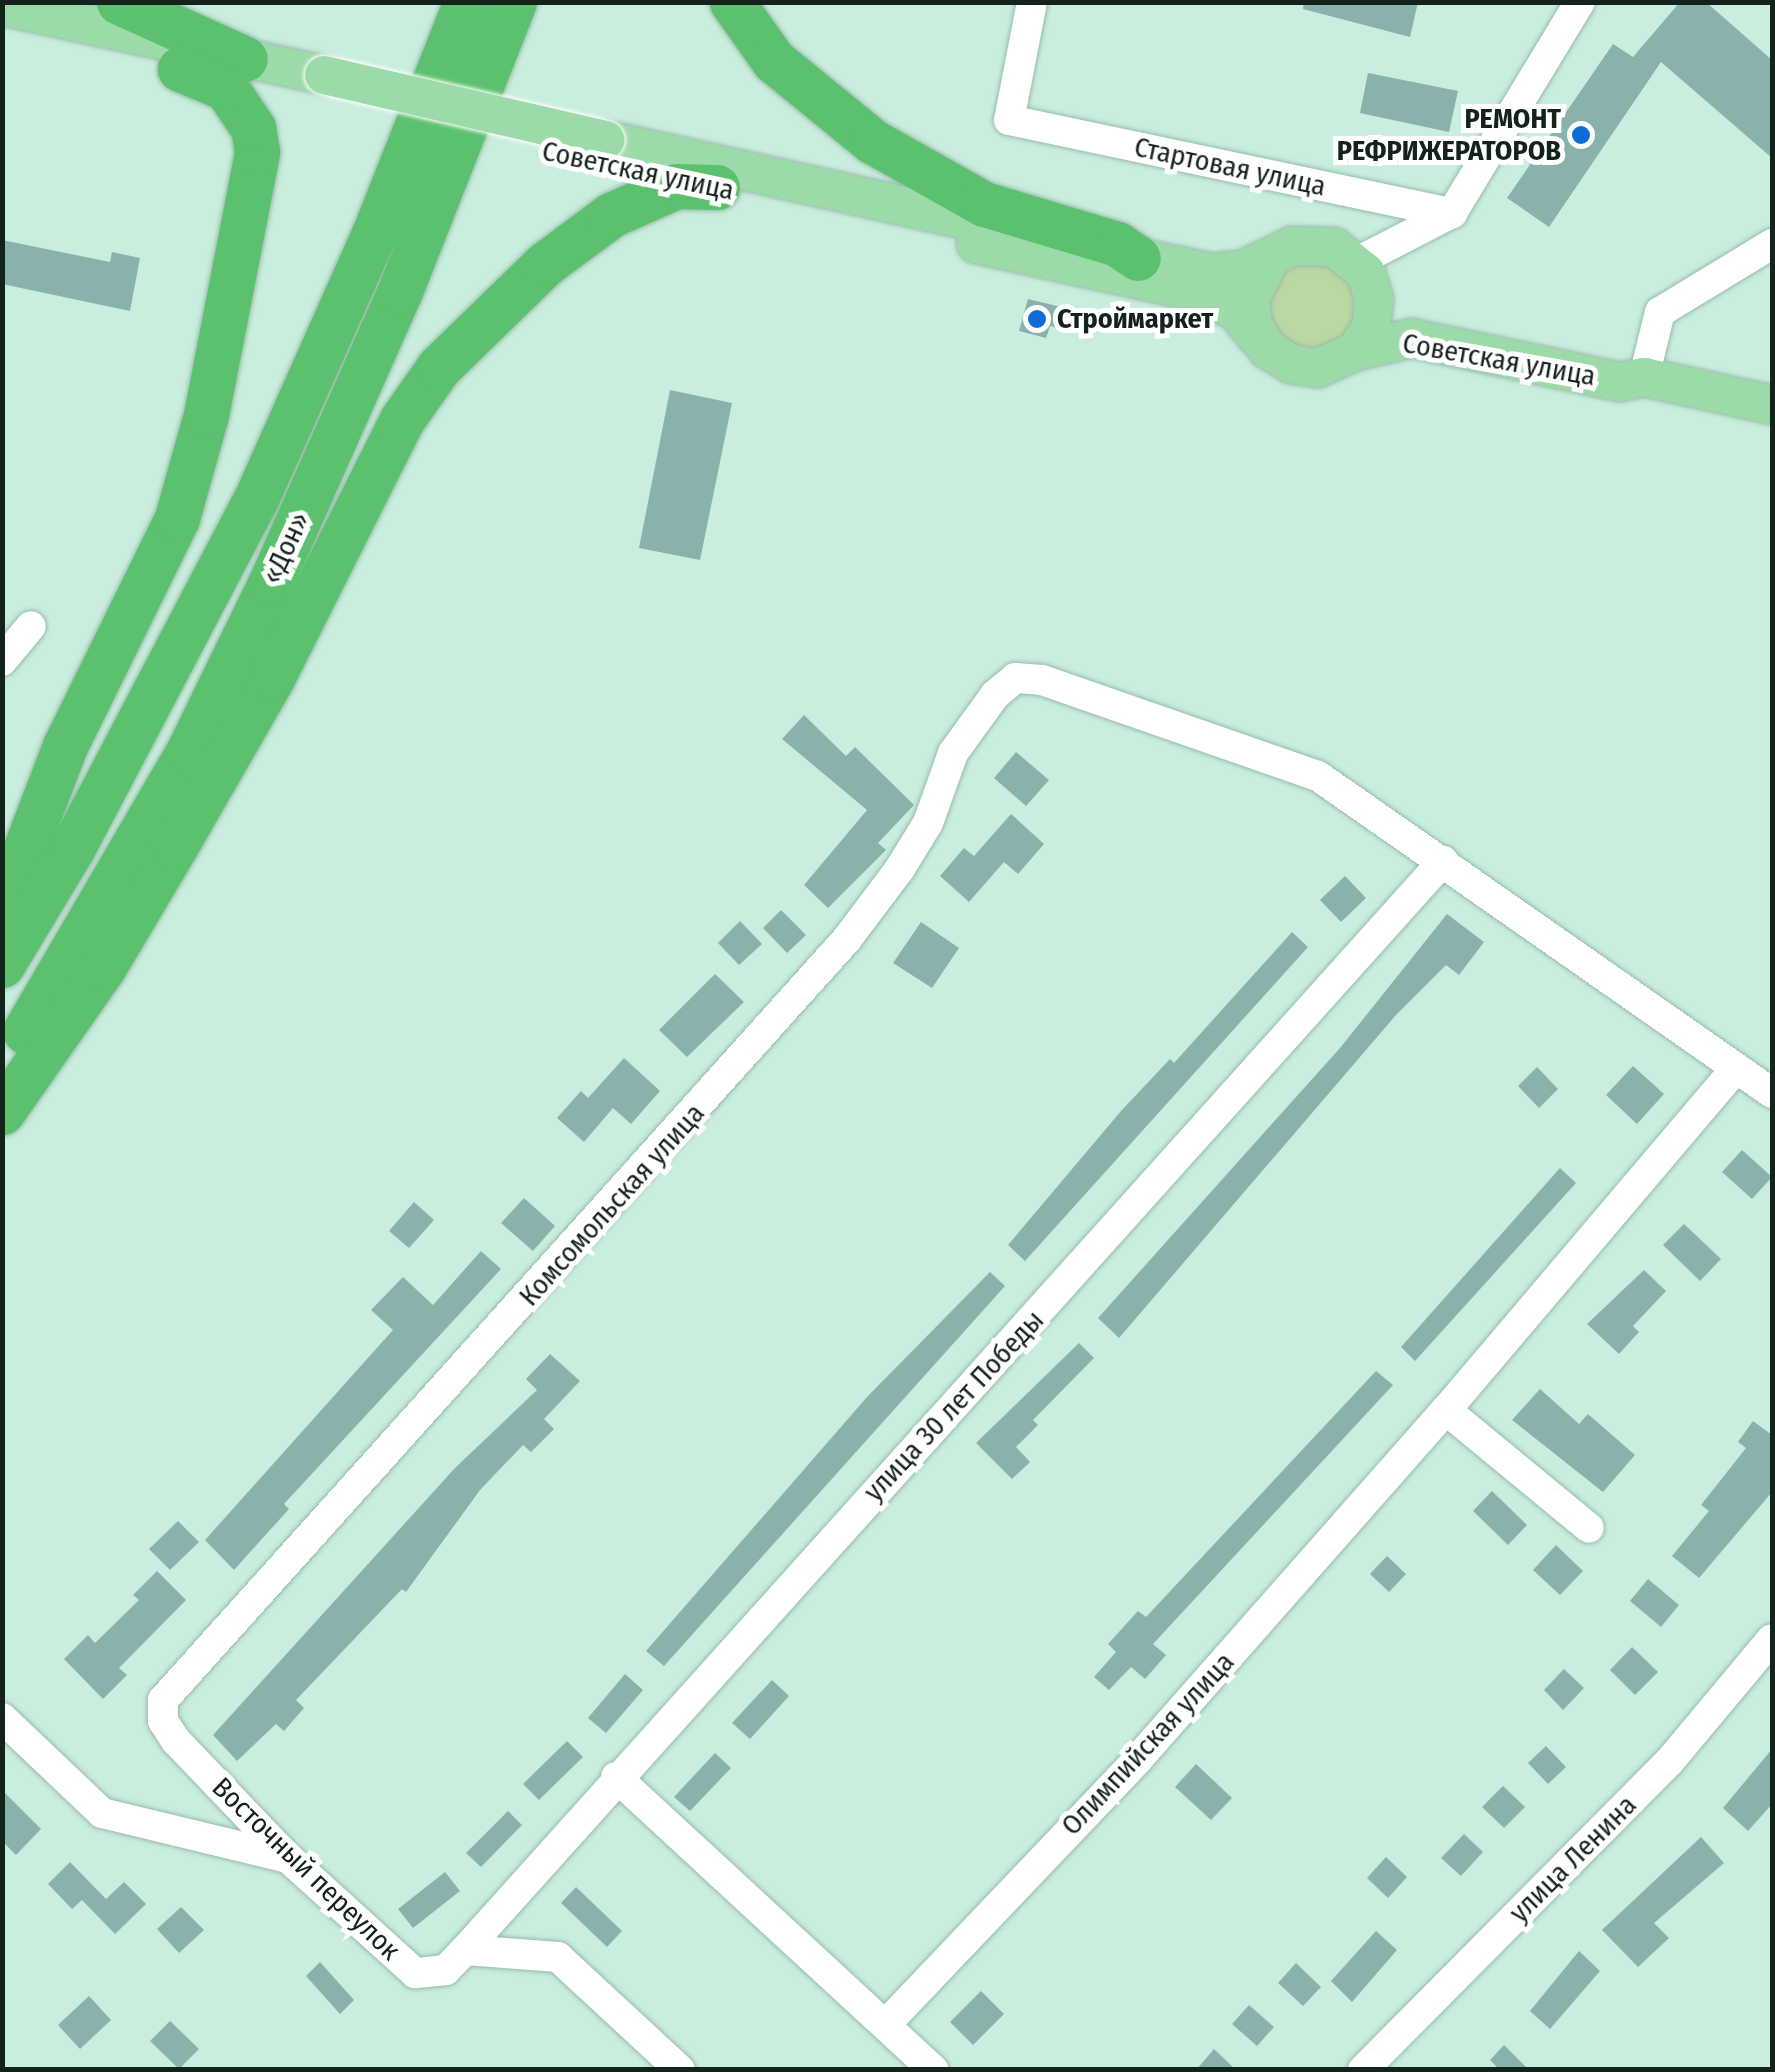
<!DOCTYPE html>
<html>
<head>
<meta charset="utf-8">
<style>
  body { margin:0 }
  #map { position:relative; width:1775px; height:2072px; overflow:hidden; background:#c9eedd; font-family:"Fira Sans Condensed",sans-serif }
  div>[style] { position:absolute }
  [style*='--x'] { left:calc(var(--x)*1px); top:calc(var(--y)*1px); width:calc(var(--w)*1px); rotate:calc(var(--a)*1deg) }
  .green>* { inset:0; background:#bcd8a2 }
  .round { border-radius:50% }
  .building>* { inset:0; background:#89b2ac }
  .roads { filter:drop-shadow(0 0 2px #98bcab) drop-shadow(0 0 2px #98bcab) }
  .minor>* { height:30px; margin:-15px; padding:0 15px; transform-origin:15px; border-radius:15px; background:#fff }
  .major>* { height:38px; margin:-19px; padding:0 19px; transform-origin:19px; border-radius:19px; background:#9ddaa9 }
  .highway>* { height:45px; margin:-22.5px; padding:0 22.5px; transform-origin:22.5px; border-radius:22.5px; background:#5cc16f }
  .bridges { filter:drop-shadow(0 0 2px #fff) drop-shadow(0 0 2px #fff) }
  .major-bridge>* { height:38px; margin:-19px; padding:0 19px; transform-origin:19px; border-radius:19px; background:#9ddaa9 }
  .dots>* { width:28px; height:28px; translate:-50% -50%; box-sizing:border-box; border:5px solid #fff; border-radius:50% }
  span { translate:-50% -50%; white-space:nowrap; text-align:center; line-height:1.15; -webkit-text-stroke:10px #fff; paint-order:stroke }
  .poi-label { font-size:28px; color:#14221c; font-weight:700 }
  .right { translate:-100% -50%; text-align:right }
  .left { translate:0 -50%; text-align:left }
  .street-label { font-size:28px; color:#14221c }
  .frame { position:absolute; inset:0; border:5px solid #14221c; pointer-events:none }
</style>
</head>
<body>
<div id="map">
  <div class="green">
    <div class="round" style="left:1267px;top:264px;width:88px;height:88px"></div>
  </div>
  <div class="building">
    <div style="clip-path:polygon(1304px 2px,1418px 2px,1410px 37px,1303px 9px)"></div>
    <div style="clip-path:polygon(1680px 2px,1706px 2px,1772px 60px,1772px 158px,1661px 62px,1549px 227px,1507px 198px,1613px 44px,1633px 57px)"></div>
    <div style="clip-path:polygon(1368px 73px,1458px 91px,1449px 132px,1360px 113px)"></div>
    <div style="clip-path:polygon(2px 240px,110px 262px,112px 252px,140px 258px,130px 311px,2px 284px)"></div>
    <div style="clip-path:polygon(1028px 299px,1086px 313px,1081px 333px,1050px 326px,1046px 338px,1019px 331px)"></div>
    <div style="clip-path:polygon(670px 390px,732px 403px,700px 560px,639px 548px)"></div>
    <div style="clip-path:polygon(804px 715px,846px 756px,855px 747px,914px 805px,878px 843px,886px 850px,828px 908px,804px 885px,867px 810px,782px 739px)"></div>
    <div style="clip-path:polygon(1016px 752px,1049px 780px,1026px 806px,994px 778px)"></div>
    <div style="clip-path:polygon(1011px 814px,1044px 844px,1018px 874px,1004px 862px,969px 902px,940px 876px,964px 848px,974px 856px)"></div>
    <div style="clip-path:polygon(1345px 876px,1366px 898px,1341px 922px,1320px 900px)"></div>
    <div style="clip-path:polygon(781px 910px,806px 935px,787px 953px,763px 928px)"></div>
    <div style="clip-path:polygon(1447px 914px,1484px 942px,1459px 975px,1446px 965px,1396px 1015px,1119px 1338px,1098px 1318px,1340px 1048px)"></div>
    <div style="clip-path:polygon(740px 921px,762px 944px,739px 965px,718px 943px)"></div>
    <div style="clip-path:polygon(921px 922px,959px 948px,932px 988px,893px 963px)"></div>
    <div style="clip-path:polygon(1292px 932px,1308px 947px,1025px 1261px,1008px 1245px,1121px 1111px,1170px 1059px,1174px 1063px)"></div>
    <div style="clip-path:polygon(715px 974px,744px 1002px,687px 1057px,659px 1030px)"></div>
    <div style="clip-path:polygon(624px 1058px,660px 1091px,631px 1124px,613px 1108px,584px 1142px,557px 1118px,581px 1091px,588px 1098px)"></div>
    <div style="clip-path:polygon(1633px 1066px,1664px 1094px,1637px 1124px,1606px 1095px)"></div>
    <div style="clip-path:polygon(1537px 1067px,1558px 1089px,1539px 1108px,1518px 1086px)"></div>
    <div style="clip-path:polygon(1742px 1150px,1772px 1177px,1752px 1199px,1722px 1172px)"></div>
    <div style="clip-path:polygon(1560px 1168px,1576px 1183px,1415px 1361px,1401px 1347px)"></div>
    <div style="clip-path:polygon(524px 1198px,555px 1226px,533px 1251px,501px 1223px)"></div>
    <div style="clip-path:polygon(414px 1202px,434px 1220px,409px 1248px,389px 1231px)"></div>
    <div style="clip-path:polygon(1684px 1224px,1721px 1259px,1700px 1281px,1663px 1245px)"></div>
    <div style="clip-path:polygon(481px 1251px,501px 1269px,284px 1504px,289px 1509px,234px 1570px,205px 1540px,393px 1330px,371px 1310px,403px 1277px,433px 1305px)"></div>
    <div style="clip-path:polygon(1644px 1270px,1666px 1291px,1633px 1326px,1639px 1332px,1619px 1354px,1587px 1324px)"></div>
    <div style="clip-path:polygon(990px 1272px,1005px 1286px,664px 1666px,646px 1651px,867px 1397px)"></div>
    <div style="clip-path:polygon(1079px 1343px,1094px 1358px,1033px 1420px,1038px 1425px,1016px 1447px,1030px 1462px,1012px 1479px,976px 1443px)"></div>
    <div style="clip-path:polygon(550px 1354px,580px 1381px,544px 1419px,554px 1429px,531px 1452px,523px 1445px,480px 1490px,406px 1592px,402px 1589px,296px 1700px,304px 1708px,284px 1731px,276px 1724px,237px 1761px,213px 1735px,455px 1468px,537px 1390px,526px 1379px)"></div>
    <div style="clip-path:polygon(1376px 1371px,1393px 1385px,1153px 1644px,1166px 1655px,1145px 1679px,1131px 1667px,1109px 1690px,1094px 1677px,1116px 1652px,1108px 1644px,1138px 1611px,1146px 1617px)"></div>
    <div style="clip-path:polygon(1540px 1389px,1579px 1424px,1588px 1414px,1635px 1455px,1603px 1492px,1512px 1420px)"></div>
    <div style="clip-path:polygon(1753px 1421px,1772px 1435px,1772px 1492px,1699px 1578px,1672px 1556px,1709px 1511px,1701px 1505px,1746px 1448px,1738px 1442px)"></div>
    <div style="clip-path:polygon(1492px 1491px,1527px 1525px,1508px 1545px,1473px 1511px)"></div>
    <div style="clip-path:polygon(178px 1521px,199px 1542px,170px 1570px,149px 1549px)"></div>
    <div style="clip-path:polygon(1556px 1545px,1583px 1571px,1560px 1595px,1533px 1570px)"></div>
    <div style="clip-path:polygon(1387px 1556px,1406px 1574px,1389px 1592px,1370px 1574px)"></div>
    <div style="clip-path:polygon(157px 1571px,186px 1600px,119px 1668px,127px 1675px,103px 1699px,64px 1659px,88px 1635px,95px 1643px,139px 1600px,133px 1595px)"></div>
    <div style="clip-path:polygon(1648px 1579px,1679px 1605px,1661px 1627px,1630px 1601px)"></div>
    <div style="clip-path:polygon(1632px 1647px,1658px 1672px,1635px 1695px,1610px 1670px)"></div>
    <div style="clip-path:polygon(1564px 1669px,1584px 1688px,1563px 1710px,1544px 1690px)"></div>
    <div style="clip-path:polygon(625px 1674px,643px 1690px,606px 1733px,588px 1718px)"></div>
    <div style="clip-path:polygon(772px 1680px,789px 1696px,750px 1739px,732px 1723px)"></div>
    <div style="clip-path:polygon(567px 1741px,583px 1757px,539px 1800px,523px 1784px)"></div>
    <div style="clip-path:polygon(1546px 1746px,1566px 1767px,1548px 1784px,1528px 1763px)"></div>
    <div style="clip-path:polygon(1772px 1749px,1772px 1804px,1748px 1831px,1723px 1808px)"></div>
    <div style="clip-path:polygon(715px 1753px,731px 1768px,690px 1811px,674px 1797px)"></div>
    <div style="clip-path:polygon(1196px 1764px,1232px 1798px,1211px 1820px,1175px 1787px)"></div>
    <div style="clip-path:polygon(1503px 1786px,1525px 1807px,1504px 1828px,1482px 1807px)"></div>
    <div style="clip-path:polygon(2px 1790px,41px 1829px,16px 1855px,2px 1841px)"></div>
    <div style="clip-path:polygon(508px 1811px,522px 1825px,481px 1867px,466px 1853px)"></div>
    <div style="clip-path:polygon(1464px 1834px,1483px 1852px,1461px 1876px,1441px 1858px)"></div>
    <div style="clip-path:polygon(1701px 1837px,1724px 1863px,1654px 1923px,1669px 1938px,1638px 1967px,1602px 1930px)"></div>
    <div style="clip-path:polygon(1386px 1857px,1407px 1877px,1388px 1898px,1367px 1878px)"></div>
    <div style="clip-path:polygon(70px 1862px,106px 1899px,124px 1882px,146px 1904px,115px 1934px,82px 1900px,72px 1909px,48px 1884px)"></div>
    <div style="clip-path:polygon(445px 1872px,460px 1891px,413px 1928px,398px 1909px)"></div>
    <div style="clip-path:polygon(576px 1887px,622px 1931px,607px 1947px,561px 1903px)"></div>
    <div style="clip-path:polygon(181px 1907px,204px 1930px,179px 1953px,157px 1929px)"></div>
    <div style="clip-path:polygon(1376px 1931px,1397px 1950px,1352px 2002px,1331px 1981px)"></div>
    <div style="clip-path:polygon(1579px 1951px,1600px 1971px,1550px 2029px,1530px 2011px)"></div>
    <div style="clip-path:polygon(320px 1962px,354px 2000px,340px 2014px,306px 1976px)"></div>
    <div style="clip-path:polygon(1296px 1963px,1321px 1987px,1303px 2006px,1278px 1983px)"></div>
    <div style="clip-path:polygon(981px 1991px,1004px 2014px,973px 2045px,950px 2022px)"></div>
    <div style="clip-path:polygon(89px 1996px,111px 2020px,80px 2049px,58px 2025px)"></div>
    <div style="clip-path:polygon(1249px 2005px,1274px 2027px,1257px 2046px,1232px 2024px)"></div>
    <div style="clip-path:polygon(170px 2021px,199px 2049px,179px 2069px,150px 2041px)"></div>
    <div style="clip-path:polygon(1504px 2045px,1529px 2070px,1500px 2070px,1490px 2060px)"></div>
    <div style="clip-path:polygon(1214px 2049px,1236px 2070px,1196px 2070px)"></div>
  </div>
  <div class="roads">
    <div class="minor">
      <div style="--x:1032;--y:2;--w:120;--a:101"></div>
      <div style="--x:1009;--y:120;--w:453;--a:11.9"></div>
      <div style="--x:1357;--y:262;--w:107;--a:-27.3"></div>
      <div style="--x:1452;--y:213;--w:247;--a:-58.8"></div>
      <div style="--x:1644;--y:377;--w:67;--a:-76.2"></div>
      <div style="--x:1660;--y:312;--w:131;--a:-31.3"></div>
      <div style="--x:2;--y:661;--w:45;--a:-50.4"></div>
      <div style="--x:1446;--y:1410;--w:185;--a:39.5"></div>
      <div style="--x:2;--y:1718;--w:138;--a:43.5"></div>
      <div style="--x:102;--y:1813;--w:191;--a:13.6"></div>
      <div style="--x:616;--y:1777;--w:432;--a:42.7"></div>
      <div style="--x:465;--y:1950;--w:1464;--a:-48.07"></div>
      <div style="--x:887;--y:2023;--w:364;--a:-46.4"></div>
      <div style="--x:1138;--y:1759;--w:465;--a:-48.6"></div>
      <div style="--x:1446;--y:1410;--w:444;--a:-49.7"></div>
      <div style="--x:680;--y:2070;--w:166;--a:-137.2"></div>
      <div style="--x:558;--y:1957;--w:93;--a:-175.7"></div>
      <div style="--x:465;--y:1950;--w:28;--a:134"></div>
      <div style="--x:446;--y:1970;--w:31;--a:174"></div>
      <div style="--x:415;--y:1973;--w:171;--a:-137.8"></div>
      <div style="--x:288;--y:1858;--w:162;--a:-133.7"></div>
      <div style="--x:176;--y:1741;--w:24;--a:-123"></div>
      <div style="--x:163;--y:1721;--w:21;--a:-90"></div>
      <div style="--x:163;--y:1700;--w:1023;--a:-48.05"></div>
      <div style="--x:847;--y:939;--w:86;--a:-53"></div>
      <div style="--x:899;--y:870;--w:55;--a:-58.3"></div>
      <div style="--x:928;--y:823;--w:74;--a:-70.3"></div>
      <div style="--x:953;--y:753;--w:72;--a:-54.1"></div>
      <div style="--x:995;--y:695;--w:26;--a:-40"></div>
      <div style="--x:1015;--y:678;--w:27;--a:4"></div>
      <div style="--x:1042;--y:680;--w:292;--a:19.2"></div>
      <div style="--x:1318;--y:776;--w:554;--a:34.92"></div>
      <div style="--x:1363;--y:2070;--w:434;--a:-45.2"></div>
      <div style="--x:1669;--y:1762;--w:160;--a:-50.1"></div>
    </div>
    <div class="major">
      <div style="--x:2;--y:6;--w:329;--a:12.1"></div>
      <div style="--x:606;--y:140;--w:417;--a:12.5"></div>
      <div style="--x:976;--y:244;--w:229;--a:12.3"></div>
      <div style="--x:1200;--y:293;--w:40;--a:26.6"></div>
      <div style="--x:1236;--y:311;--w:35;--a:51"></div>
      <div style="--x:1111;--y:252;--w:103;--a:11.7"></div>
      <div style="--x:1212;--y:273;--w:31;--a:-6"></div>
      <div style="--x:1243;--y:270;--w:55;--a:-26.1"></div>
      <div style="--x:1292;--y:246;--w:42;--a:1.4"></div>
      <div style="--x:1334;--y:247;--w:41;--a:39.1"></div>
      <div style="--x:1366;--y:273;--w:28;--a:73"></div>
      <div style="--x:1374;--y:300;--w:27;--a:96"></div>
      <div style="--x:1371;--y:327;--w:28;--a:122"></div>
      <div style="--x:1356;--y:351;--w:42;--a:155.9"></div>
      <div style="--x:1318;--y:368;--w:27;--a:-172"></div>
      <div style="--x:1291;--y:364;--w:28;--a:-148"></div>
      <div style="--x:1267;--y:349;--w:28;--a:-120"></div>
      <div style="--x:1253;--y:325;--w:27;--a:-96"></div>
      <div style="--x:1250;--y:298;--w:42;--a:-62.8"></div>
      <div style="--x:1356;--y:351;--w:57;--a:-13.3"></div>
      <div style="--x:1411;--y:338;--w:214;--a:11.9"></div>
      <div style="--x:1620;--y:382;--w:25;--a:-12"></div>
      <div style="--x:1644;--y:377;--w:131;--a:12.3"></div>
    </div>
    <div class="highway">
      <div style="--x:119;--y:2;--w:138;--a:24.3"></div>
      <div style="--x:732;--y:2;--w:72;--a:54.6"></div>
      <div style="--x:774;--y:61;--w:127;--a:39.2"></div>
      <div style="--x:872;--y:141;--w:129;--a:29.4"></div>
      <div style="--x:984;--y:204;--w:139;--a:16.7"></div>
      <div style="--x:1117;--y:244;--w:25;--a:34"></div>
      <div style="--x:2;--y:910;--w:176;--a:-69"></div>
      <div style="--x:65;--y:746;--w:254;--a:-63.8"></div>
      <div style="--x:177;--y:518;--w:107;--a:-74.3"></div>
      <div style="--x:206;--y:415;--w:268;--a:-79"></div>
      <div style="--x:257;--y:152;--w:24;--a:-99"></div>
      <div style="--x:253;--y:128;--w:48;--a:-124"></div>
      <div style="--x:226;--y:88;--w:50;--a:-157.6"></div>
      <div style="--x:2;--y:965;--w:135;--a:-58.9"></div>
      <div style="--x:72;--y:849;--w:393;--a:-62.3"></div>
      <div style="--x:255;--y:501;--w:292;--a:-66"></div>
      <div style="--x:374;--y:234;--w:250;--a:-68.4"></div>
      <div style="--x:25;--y:1031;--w:325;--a:-59.7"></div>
      <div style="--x:189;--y:750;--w:185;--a:-64"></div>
      <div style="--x:270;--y:584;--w:321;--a:-66.1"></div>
      <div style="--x:400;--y:291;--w:311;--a:-68.5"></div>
      <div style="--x:2;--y:1112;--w:176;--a:-55"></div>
      <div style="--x:103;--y:968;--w:143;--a:-59.3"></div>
      <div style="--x:176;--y:845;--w:193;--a:-60.1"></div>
      <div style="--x:272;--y:678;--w:288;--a:-63.3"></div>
      <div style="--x:401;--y:421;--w:66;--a:-54.9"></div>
      <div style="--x:439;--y:367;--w:148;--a:-44.2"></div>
      <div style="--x:545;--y:264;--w:82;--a:-36.6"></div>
      <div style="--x:611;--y:215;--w:71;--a:-24"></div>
      <div style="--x:676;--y:186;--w:41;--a:1.4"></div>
    </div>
  </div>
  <div class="bridges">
    <div class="major-bridge">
      <div style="--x:324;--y:75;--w:289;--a:13"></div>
    </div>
  </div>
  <div class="dots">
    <div style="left:1581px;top:135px;background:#0d6cd5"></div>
    <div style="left:1037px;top:319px;background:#0d6cd5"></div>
  </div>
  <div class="poi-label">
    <span class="right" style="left:1561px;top:135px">РЕМОНТ<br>РЕФРИЖЕРАТОРОВ</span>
    <span class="left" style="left:1057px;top:319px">Строймаркет</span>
  </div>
  <div class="street-label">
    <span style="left:1230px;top:167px;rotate:12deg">Стартовая улица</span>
    <span style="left:638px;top:171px;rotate:12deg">Советская улица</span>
    <span style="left:1499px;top:360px;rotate:10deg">Советская улица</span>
    <span style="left:286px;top:548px;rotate:-65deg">«Дон»</span>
    <span style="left:612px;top:1205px;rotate:-48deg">Комсомольская улица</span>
    <span style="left:954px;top:1406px;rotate:-47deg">улица 30 лет Победы</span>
    <span style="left:1148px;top:1744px;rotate:-47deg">Олимпийская улица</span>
    <span style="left:1573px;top:1859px;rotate:-45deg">улица Ленина</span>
    <span style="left:306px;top:1869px;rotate:44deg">Восточный переулок</span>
  </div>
  <div class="frame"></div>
</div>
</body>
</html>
